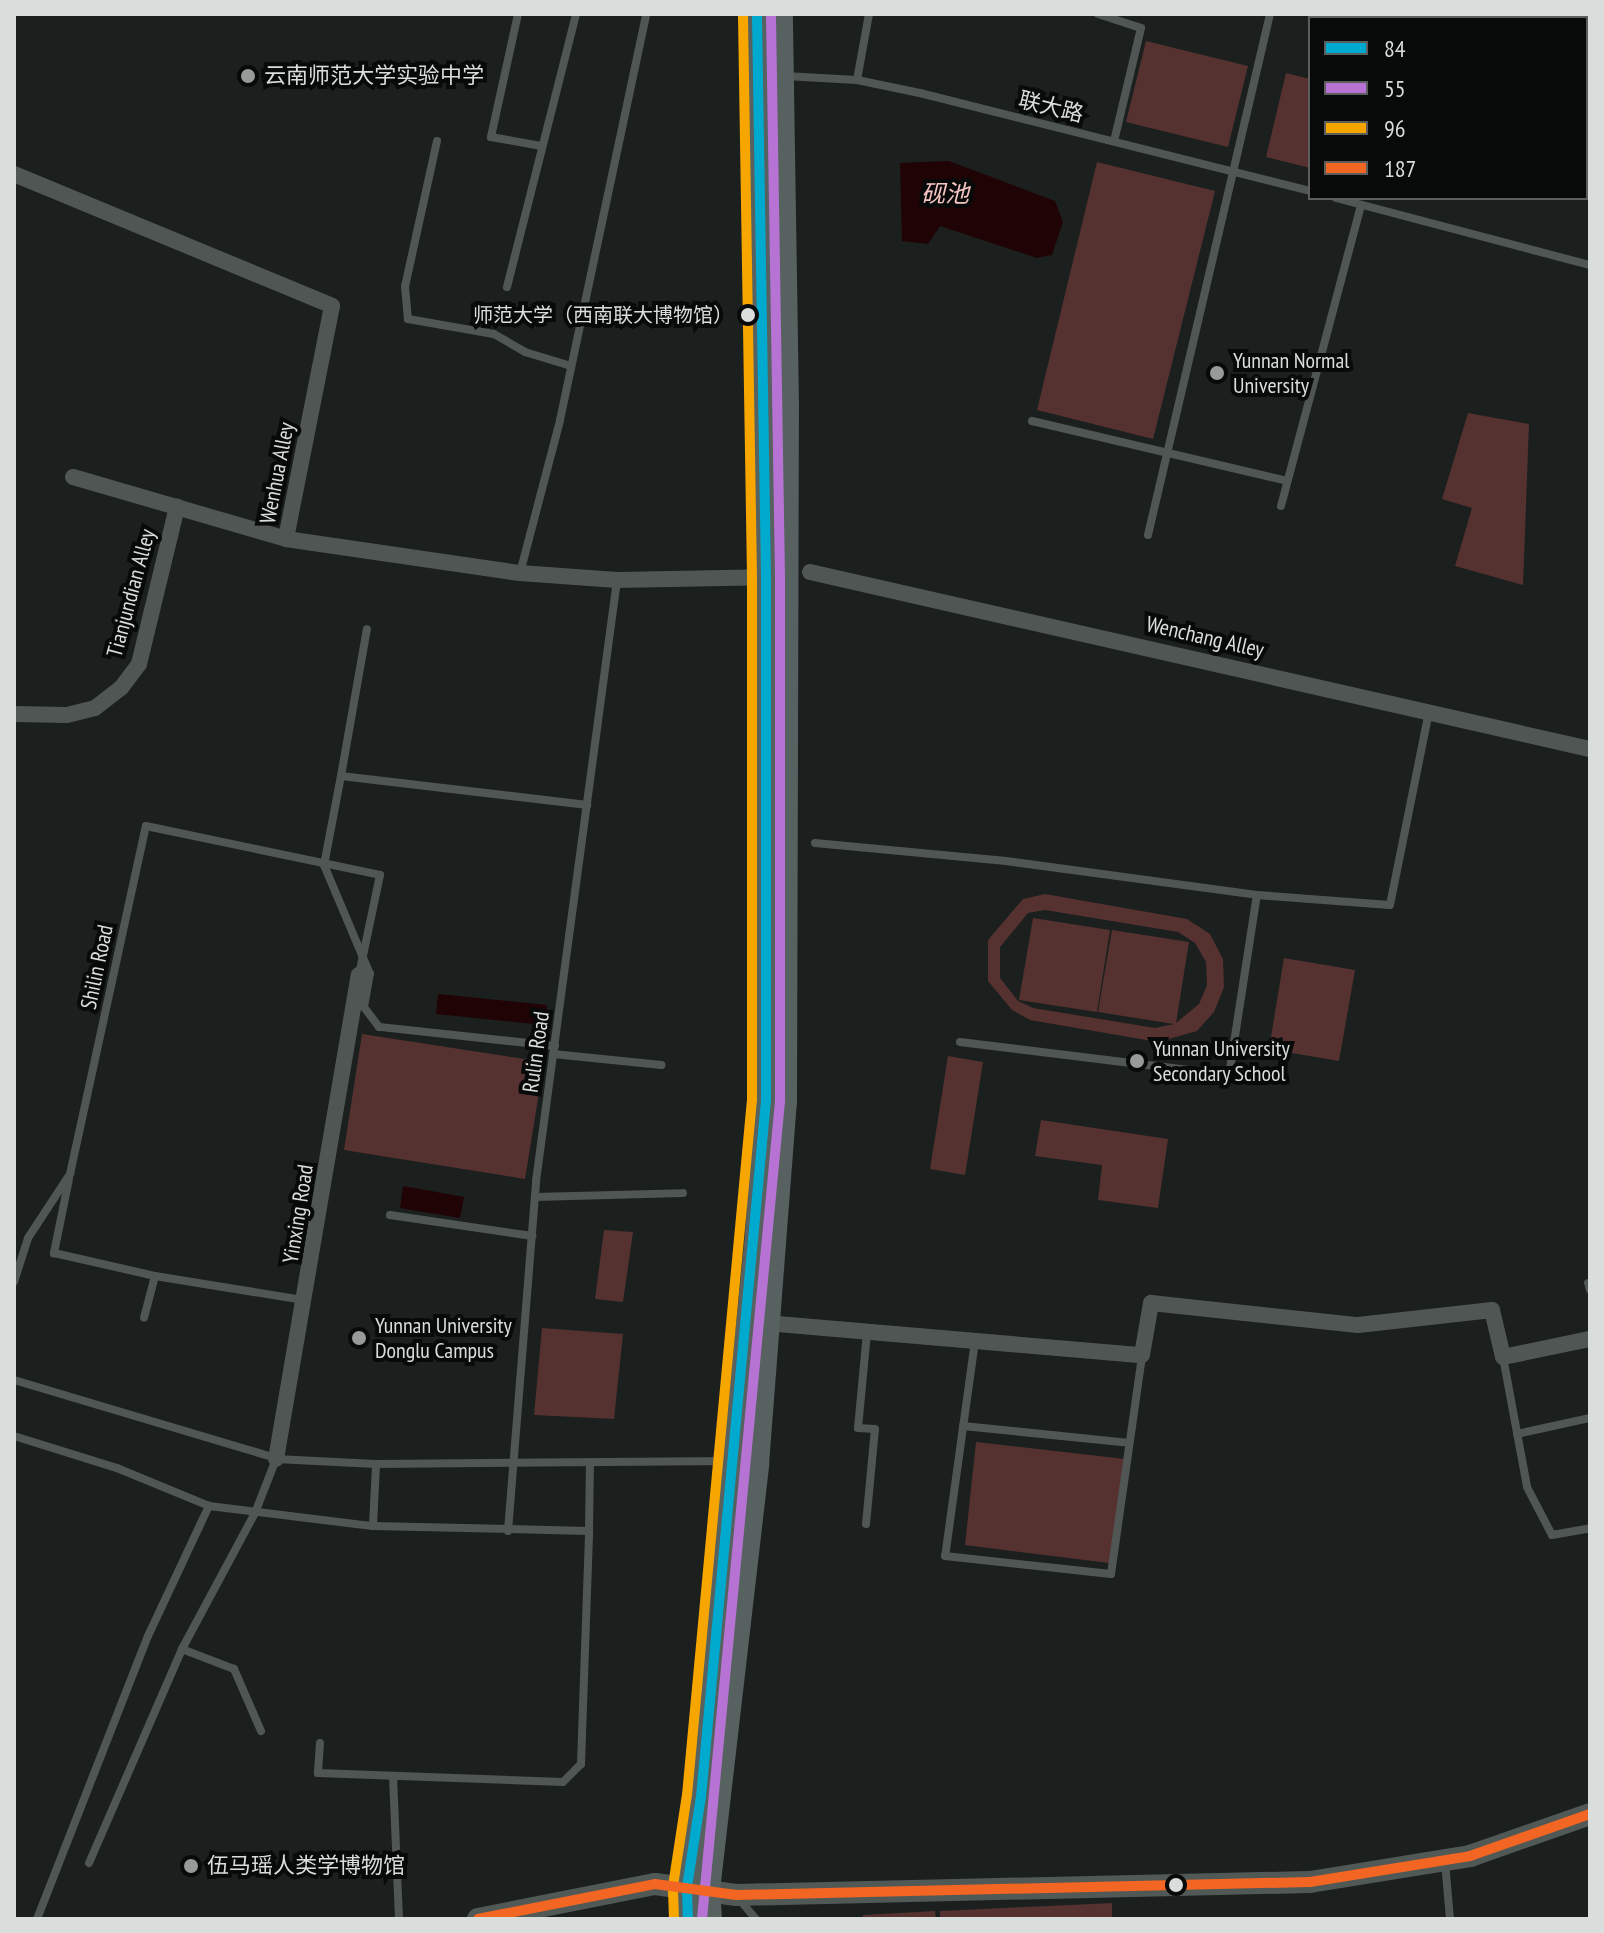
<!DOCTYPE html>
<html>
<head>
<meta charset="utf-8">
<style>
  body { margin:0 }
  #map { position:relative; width:1604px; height:1933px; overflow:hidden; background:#1b201e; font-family:"PT Sans Narrow","Noto Sans SC",sans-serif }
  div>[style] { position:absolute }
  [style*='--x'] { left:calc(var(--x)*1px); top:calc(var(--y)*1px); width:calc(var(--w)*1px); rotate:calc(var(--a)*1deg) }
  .green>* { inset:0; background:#553130 }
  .water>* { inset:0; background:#200305 }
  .lane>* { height:8px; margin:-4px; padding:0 4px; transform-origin:4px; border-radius:4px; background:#4f5654 }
  .street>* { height:16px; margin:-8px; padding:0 8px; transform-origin:8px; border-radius:8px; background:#4f5654 }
  .secondary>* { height:22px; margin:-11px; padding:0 11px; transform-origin:11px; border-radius:11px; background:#515956 }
  .primary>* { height:24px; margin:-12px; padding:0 12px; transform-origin:12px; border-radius:12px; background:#57615f }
  .bus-1>* { height:10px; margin:-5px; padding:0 5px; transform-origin:5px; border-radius:5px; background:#00a9ce }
  .bus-2>* { height:10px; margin:-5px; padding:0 5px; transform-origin:5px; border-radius:5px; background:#b673d3 }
  .bus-3>* { height:10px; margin:-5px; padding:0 5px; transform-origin:5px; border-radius:5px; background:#f7a600 }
  .bus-4>* { height:10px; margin:-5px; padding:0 5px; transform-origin:5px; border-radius:5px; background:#f26522 }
  .dots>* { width:22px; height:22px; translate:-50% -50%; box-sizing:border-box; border:4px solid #070a09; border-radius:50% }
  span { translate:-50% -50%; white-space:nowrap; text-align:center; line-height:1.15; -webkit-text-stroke:8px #070a09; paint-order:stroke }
  .bus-label { font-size:20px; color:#d9dddc }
  .right { translate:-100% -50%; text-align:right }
  .poi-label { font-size:22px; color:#d9dddc }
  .left { translate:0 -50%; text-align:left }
  .street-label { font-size:22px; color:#d9dddc }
  .water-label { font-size:24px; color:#f8c6c4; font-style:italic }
  .frame { position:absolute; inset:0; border:16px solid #d9dddc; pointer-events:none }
  .legend { position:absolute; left:1308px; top:16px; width:280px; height:184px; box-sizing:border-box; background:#070a09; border:2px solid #5b5e5d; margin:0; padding:10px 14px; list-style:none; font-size:24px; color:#d9dddc }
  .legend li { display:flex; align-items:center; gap:16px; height:40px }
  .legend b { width:40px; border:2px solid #5b5e5d }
</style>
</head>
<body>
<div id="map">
  <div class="green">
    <div style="clip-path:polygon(1146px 41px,1248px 66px,1228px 147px,1126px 122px)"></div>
    <div style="clip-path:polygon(1286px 73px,1310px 79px,1310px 168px,1266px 157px)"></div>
    <div style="clip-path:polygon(1097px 162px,1215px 191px,1153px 439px,1037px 410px)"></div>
    <div style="clip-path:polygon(1468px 413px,1529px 424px,1523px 585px,1455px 566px,1472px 508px,1442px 499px)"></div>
    <div style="clip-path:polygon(evenodd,1045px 894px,1187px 919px,1210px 934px,1223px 959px,1224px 987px,1214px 1012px,1197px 1031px,1158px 1042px,1030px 1020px,1012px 1010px,988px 981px,988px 940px,1023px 899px,1045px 894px,1045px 910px,1178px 932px,1195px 943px,1206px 962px,1207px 985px,1199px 1004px,1176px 1023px,1189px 942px,1112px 930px,1098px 1012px,1174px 1024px,1155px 1028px,1033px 1008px,1018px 1001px,1000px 978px,1000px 947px,1028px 913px,1045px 910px)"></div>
    <div style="clip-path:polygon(1033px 918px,1110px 930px,1097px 1012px,1019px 1000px)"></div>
    <div style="clip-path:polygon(1284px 958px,1355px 970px,1339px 1061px,1269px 1049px)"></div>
    <div style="clip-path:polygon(362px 1034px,544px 1062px,525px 1179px,344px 1150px)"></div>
    <div style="clip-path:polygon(948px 1056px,983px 1062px,965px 1175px,930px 1169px)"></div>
    <div style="clip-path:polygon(1041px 1120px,1168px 1139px,1158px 1208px,1098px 1200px,1102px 1165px,1035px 1156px)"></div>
    <div style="clip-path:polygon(604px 1230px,633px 1232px,623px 1302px,595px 1299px)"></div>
    <div style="clip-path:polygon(542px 1328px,623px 1334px,614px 1419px,534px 1415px)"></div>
    <div style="clip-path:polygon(976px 1442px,1125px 1459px,1109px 1563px,965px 1545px)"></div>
    <div style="clip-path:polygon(1112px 1903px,1112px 1919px,940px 1919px,940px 1911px)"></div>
    <div style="clip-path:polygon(935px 1911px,936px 1919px,863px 1919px,863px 1915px)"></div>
  </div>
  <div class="water">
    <div style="clip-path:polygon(949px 161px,1055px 201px,1063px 222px,1052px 255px,1037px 258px,940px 226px,928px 244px,902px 241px,900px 163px)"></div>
    <div style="clip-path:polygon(438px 994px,547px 1005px,545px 1025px,436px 1014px)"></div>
    <div style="clip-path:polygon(403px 1186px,464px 1197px,460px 1218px,400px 1208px)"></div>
  </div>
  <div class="lane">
    <div style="--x:518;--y:14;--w:126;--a:102.4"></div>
    <div style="--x:491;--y:137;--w:51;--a:10.2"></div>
    <div style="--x:1098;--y:14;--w:45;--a:18"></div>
    <div style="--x:1141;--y:28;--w:116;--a:103.4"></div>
    <div style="--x:785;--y:76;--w:72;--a:3.2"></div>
    <div style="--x:857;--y:80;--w:64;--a:11.7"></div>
    <div style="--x:920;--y:93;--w:402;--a:14.1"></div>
    <div style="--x:857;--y:80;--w:67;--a:-79.7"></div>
    <div style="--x:437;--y:141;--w:148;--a:102.4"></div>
    <div style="--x:405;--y:286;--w:33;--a:85"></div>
    <div style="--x:408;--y:319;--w:87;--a:9.9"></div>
    <div style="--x:494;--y:334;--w:36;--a:30"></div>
    <div style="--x:525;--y:352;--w:48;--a:16.9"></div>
    <div style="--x:1336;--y:198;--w:263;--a:14.8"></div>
    <div style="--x:507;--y:287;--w:282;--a:-75.8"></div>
    <div style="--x:1032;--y:421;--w:262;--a:13.2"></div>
    <div style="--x:1281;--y:506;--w:311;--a:-75.1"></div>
    <div style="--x:1148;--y:535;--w:535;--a:-76.82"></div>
    <div style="--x:520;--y:573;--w:158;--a:-75.3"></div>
    <div style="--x:560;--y:420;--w:415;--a:-78"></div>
    <div style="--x:341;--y:776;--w:149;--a:-80"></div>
    <div style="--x:815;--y:843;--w:192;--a:5.4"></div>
    <div style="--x:1006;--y:861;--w:253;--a:7.7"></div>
    <div style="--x:1257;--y:895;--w:133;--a:4.3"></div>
    <div style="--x:1390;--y:905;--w:197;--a:-78.6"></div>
    <div style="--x:960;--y:1042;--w:271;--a:7"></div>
    <div style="--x:1229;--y:1075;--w:182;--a:-81.2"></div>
    <div style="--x:555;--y:1046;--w:177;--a:-173.8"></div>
    <div style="--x:379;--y:1027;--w:25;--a:-127"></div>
    <div style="--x:364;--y:1007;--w:34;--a:-80"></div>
    <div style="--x:370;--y:974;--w:118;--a:-112.9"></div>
    <div style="--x:324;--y:865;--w:91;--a:-79.2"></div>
    <div style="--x:341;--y:776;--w:248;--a:6.7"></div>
    <div style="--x:553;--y:1054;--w:109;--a:5.8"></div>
    <div style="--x:69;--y:1179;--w:76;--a:101.5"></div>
    <div style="--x:54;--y:1253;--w:104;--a:12.8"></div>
    <div style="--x:155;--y:1276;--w:43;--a:104.7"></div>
    <div style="--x:535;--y:1197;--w:148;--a:-1.5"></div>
    <div style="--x:390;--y:1215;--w:144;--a:8.4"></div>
    <div style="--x:155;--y:1276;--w:151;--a:9.2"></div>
    <div style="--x:14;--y:1282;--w:46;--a:-72.3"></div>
    <div style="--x:28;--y:1238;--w:77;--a:-56.7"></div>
    <div style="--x:70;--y:1174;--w:356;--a:-77.7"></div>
    <div style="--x:146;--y:826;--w:239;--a:11.8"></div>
    <div style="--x:380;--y:875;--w:102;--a:101.9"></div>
    <div style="--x:1588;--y:1283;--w:7;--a:74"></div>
    <div style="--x:975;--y:1341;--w:217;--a:97.9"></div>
    <div style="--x:945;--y:1556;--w:167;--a:6.2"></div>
    <div style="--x:1111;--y:1574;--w:221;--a:-81.9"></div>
    <div style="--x:1503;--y:1357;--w:132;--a:79.5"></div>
    <div style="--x:1527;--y:1487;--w:54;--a:62.5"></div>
    <div style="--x:1552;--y:1535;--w:39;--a:-10"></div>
    <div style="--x:14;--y:1380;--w:273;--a:16.6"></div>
    <div style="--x:963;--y:1426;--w:167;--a:5.8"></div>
    <div style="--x:1517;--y:1434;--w:75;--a:-12.4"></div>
    <div style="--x:14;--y:1436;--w:108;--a:17.3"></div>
    <div style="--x:117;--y:1468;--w:100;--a:22.4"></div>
    <div style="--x:209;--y:1506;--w:165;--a:7"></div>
    <div style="--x:373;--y:1526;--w:216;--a:1.3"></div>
    <div style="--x:589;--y:1531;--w:68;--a:-89.2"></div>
    <div style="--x:866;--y:1524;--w:95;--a:-84.6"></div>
    <div style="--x:875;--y:1429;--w:17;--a:-177"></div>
    <div style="--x:858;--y:1428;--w:95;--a:-84.6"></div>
    <div style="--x:373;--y:1526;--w:62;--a:-87.2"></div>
    <div style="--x:508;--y:1531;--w:351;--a:-85.4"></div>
    <div style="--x:536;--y:1181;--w:606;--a:-82.32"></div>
    <div style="--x:261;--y:1731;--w:68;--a:-113.5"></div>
    <div style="--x:234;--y:1669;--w:56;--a:-159"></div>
    <div style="--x:182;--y:1649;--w:154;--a:-61.8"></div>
    <div style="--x:255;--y:1513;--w:58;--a:-68.7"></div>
    <div style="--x:276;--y:1459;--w:100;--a:2.9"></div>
    <div style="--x:376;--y:1464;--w:356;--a:-0.5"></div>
    <div style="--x:320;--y:1743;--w:30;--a:94"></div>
    <div style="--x:318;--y:1773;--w:245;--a:2.1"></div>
    <div style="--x:563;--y:1782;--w:25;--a:-45"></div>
    <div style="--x:581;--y:1764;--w:233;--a:-88"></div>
    <div style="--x:393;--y:1776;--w:143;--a:87.6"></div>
    <div style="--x:1445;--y:1862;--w:57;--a:85"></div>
    <div style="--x:89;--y:1863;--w:233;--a:-66.5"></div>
    <div style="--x:739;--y:1899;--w:26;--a:50"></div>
    <div style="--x:37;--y:1919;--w:304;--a:-68.6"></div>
    <div style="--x:148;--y:1636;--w:144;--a:-64.9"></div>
  </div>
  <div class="street">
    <div style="--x:14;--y:174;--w:344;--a:22.5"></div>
    <div style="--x:332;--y:306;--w:237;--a:101.2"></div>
    <div style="--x:286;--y:539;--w:236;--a:8.3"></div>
    <div style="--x:520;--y:573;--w:97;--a:4.1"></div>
    <div style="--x:617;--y:580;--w:156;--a:-1.1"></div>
    <div style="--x:73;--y:477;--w:222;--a:16.2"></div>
    <div style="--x:810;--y:572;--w:800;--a:12.79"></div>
    <div style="--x:14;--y:714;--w:53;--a:1.1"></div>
    <div style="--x:67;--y:715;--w:29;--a:-14"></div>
    <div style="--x:95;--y:708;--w:33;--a:-38"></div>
    <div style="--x:121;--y:688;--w:30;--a:-53"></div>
    <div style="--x:139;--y:664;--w:162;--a:-76.4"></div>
    <div style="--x:766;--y:1323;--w:377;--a:4.9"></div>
    <div style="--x:1142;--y:1355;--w:53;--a:-80.2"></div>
    <div style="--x:1151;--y:1303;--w:208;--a:6.1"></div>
    <div style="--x:1358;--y:1325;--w:135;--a:-6.4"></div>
    <div style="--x:1492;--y:1310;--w:48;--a:76.8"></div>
    <div style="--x:1503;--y:1357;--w:89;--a:-11.7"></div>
    <div style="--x:276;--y:1459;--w:491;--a:-80.3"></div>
  </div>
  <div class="secondary">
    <div style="--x:478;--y:1919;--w:180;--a:-11.2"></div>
    <div style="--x:655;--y:1884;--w:82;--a:7.7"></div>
    <div style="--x:736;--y:1895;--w:574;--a:-1.3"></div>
    <div style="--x:1310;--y:1882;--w:162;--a:-9.2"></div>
    <div style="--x:1470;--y:1856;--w:127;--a:-19.3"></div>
  </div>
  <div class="primary">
    <div style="--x:688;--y:1919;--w:32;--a:-92"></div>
    <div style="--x:687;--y:1887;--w:91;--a:-81.2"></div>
    <div style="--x:701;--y:1797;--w:566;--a:-84.32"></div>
    <div style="--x:757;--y:1234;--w:134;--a:-86.2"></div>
    <div style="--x:766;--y:1100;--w:523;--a:-90"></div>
    <div style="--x:766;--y:577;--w:563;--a:-90.92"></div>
    <div style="--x:710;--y:1919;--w:29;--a:-94"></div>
    <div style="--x:708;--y:1890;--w:429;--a:-83.4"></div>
    <div style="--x:757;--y:1464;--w:363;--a:-85.6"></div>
    <div style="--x:785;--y:1102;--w:696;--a:-89.84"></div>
    <div style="--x:787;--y:406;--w:392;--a:-90.9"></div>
  </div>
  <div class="bus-1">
    <div style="--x:688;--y:1919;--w:32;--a:-92"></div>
    <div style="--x:687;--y:1887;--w:91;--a:-81.2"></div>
    <div style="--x:701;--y:1797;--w:700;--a:-84.67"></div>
    <div style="--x:766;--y:1100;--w:523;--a:-90"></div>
    <div style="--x:766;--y:577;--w:563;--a:-90.92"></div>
  </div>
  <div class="bus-2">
    <div style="--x:702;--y:1919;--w:822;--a:-84.55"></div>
    <div style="--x:780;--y:1101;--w:524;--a:-90"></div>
    <div style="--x:780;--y:577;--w:563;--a:-90.92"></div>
  </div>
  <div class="bus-3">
    <div style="--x:674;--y:1919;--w:33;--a:-92"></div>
    <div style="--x:673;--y:1886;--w:92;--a:-81.3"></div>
    <div style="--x:687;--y:1795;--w:698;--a:-84.66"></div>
    <div style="--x:752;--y:1100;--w:523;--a:-90"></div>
    <div style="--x:752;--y:577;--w:563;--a:-90.92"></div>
  </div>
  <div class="bus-4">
    <div style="--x:478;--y:1919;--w:180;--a:-11.2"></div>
    <div style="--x:655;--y:1884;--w:82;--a:7.7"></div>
    <div style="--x:736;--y:1895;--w:574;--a:-1.3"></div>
    <div style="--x:1310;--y:1882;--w:162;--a:-9.2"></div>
    <div style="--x:1470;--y:1856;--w:127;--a:-19.3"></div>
  </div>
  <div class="dots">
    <div style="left:248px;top:76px;background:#969b9a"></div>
    <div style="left:748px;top:315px;background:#d9dddc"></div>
    <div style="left:1217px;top:373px;background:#969b9a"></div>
    <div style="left:1137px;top:1061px;background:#969b9a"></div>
    <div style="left:359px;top:1338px;background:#969b9a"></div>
    <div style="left:191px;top:1866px;background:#969b9a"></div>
    <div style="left:1176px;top:1885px;background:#d9dddc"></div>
  </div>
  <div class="bus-label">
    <span class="right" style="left:733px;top:315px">师范大学（西南联大博物馆）</span>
  </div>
  <div class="poi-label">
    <span class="left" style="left:264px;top:76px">云南师范大学实验中学</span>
    <span class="left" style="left:1233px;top:373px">Yunnan Normal<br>University</span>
    <span class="left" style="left:1153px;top:1061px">Yunnan University<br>Secondary School</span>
    <span class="left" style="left:375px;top:1338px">Yunnan University<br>Donglu Campus</span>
    <span class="left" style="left:207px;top:1866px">伍马瑶人类学博物馆</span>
  </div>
  <div class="street-label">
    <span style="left:1051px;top:107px;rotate:14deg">联大路</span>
    <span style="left:277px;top:473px;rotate:-79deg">Wenhua Alley</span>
    <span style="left:131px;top:593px;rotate:-75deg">Tianjundian Alley</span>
    <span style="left:1205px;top:637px;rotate:13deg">Wenchang Alley</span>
    <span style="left:97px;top:967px;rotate:-78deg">Shilin Road</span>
    <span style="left:536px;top:1052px;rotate:-82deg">Rulin Road</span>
    <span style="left:298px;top:1214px;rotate:-81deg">Yinxing Road</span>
  </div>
  <div class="water-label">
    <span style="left:945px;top:194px">砚池</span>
  </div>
  <div class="frame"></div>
  <ul class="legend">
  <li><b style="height:10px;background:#00a9ce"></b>84</li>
  <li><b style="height:10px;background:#b673d3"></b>55</li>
  <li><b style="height:10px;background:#f7a600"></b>96</li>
  <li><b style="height:10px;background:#f26522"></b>187</li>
  </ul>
</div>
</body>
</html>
